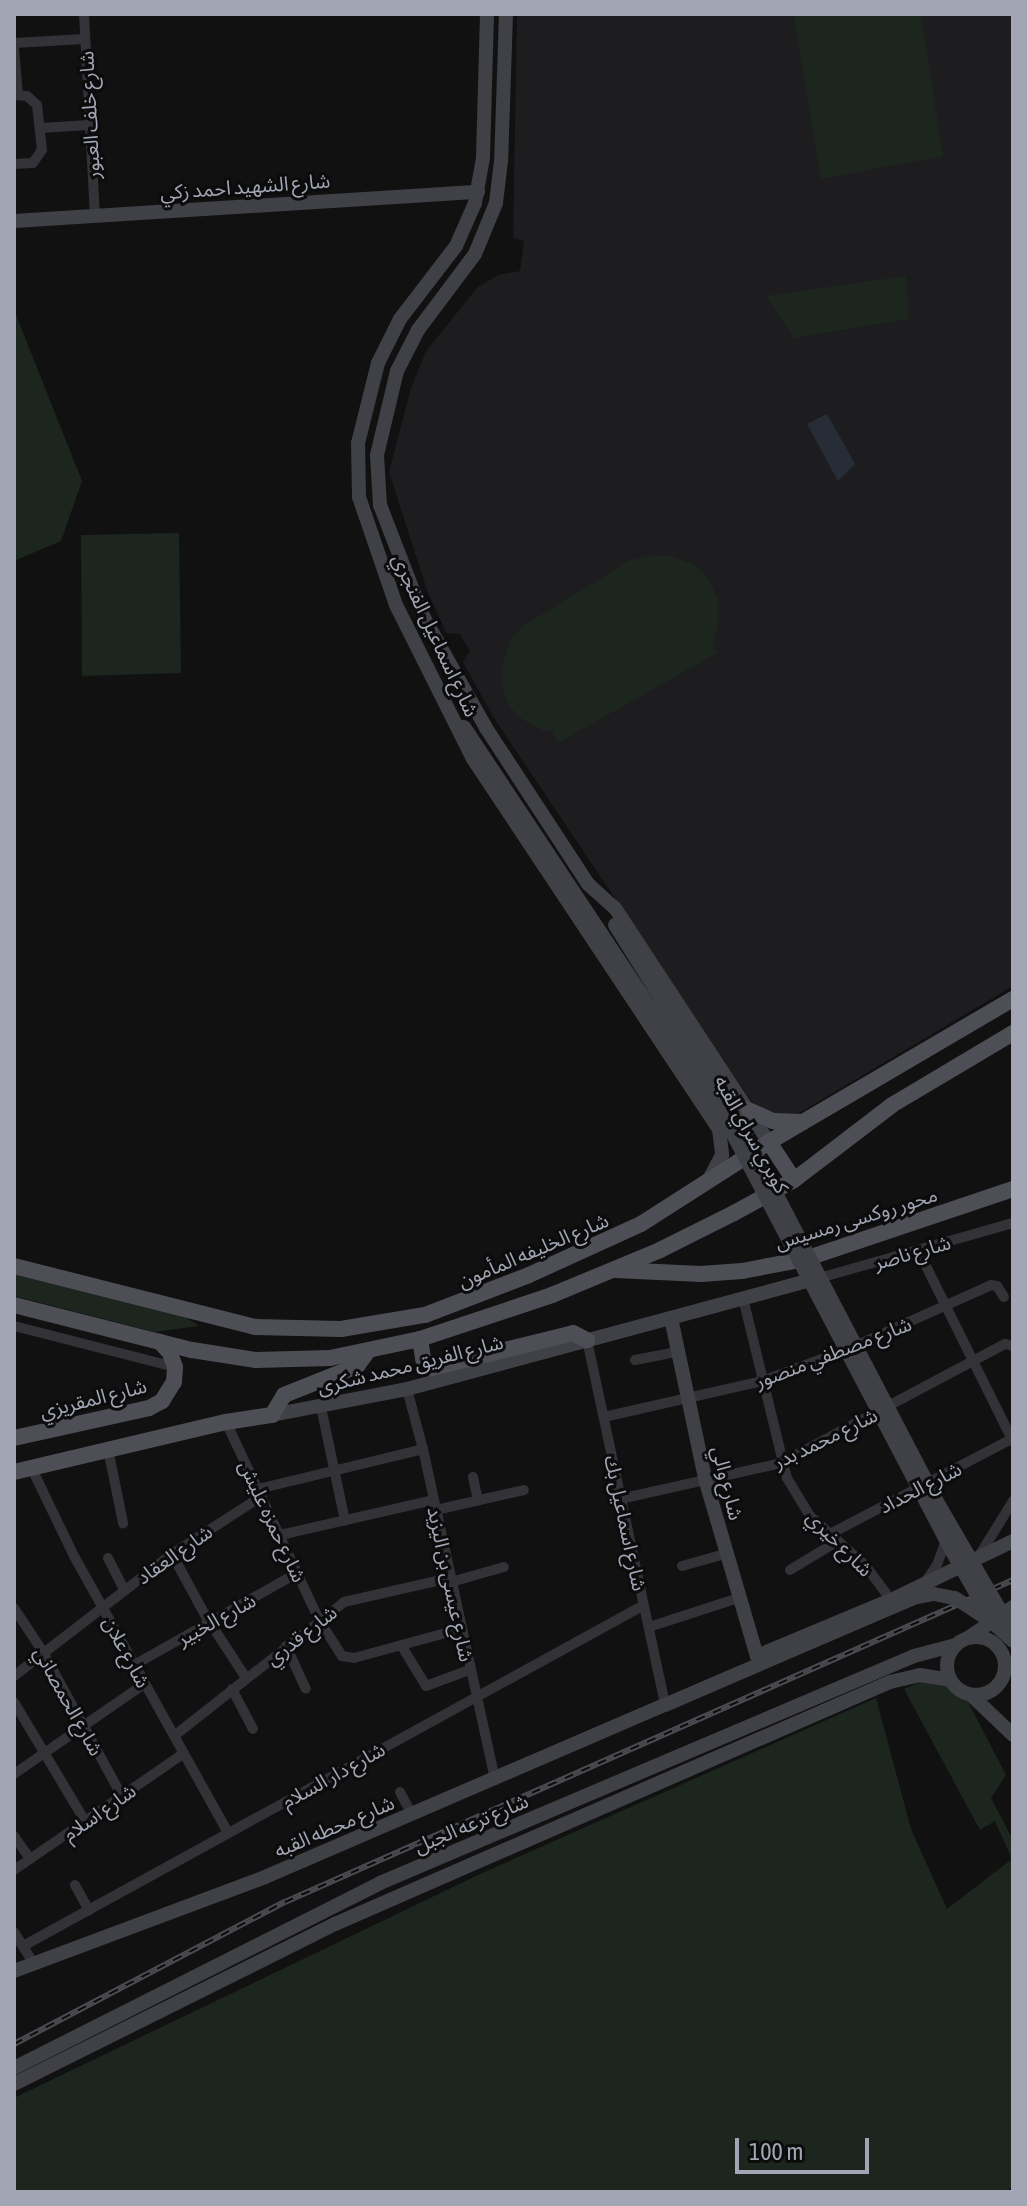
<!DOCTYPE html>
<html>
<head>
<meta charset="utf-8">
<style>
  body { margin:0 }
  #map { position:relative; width:1027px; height:2206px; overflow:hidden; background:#111112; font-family:"Asap Condensed","Noto Sans Arabic",sans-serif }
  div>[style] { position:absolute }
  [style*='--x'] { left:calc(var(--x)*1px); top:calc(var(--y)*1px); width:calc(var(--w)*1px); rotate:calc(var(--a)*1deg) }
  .built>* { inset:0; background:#1d1d1f }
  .green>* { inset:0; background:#1d251f }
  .water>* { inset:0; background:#272d36 }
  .street>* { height:10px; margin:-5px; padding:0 5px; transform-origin:5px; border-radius:5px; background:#323237 }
  .secondary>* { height:14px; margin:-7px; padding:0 7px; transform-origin:7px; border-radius:7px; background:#404147 }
  .secondary>.ring { margin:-7px; padding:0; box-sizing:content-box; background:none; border:14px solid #404147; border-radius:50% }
  .primary>* { height:16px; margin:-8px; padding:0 8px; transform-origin:8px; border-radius:8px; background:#4e4e56 }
  .rail>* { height:6px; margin-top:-3px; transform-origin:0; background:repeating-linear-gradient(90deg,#0c0c0d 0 9px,#4b4c52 0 18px); box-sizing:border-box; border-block:2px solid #4b4c52 }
  .secondary-bridge>* { height:14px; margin:-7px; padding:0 7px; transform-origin:7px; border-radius:7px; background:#404147 }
  span { translate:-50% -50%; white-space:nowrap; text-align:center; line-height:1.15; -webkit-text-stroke:6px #0c0c0d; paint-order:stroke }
  .street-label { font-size:20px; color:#a2a5b3 }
  .frame { position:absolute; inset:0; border:16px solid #a2a5b3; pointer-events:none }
  .scale { position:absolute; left:735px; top:2138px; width:134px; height:36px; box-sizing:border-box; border:4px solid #a2a5b3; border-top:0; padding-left:10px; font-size:24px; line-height:28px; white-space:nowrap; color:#a2a5b3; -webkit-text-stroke:6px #0c0c0d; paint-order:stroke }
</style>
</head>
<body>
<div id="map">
  <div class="built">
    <div style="clip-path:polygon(517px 14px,1013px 14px,1013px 986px,789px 1119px,757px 1110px,494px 718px,463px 662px,470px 651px,460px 634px,446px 633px,428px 593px,389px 472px,411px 388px,426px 351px,478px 287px,498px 275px,520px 271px,524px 241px,513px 238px)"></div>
  </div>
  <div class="green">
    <div style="clip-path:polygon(793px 14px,921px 14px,943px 156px,821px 179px)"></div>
    <div style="clip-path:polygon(906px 276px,909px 319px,794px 338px,766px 296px)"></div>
    <div style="clip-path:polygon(14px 310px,82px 481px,61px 541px,14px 561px)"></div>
    <div style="clip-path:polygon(179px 533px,181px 673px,82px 676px,81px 535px)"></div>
    <div style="clip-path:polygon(649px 555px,671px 556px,693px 564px,708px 578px,718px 599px,718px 624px,713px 645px,717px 653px,558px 743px,553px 734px,556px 731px,542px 730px,523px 720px,509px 706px,502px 687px,503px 661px,510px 640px,523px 626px,629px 561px)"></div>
    <div style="clip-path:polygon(14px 1272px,180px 1314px,199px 1326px,155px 1332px,14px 1296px)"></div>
    <div style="clip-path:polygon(936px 1675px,962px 1690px,1006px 1775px,991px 1798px,1013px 1840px,1013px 2187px,1004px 2192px,14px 2192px,14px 2098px,480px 1874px,876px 1698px,911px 1829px,947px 1909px,1012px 1859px,995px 1821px,980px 1830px,904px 1689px)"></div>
  </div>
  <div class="water">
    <div style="clip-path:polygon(827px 414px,855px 464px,838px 481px,807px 424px)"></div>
  </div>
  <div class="street">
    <div style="--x:84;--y:14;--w:202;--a:86.9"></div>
    <div style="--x:14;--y:43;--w:71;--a:-3.2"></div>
    <div style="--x:14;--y:49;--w:46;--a:85"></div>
    <div style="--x:14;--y:95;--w:13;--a:4"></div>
    <div style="--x:27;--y:96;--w:13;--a:42"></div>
    <div style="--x:37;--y:105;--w:45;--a:83.7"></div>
    <div style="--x:42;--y:150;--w:16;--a:125"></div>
    <div style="--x:33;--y:163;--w:19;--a:177"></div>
    <div style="--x:40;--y:128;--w:50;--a:-3.4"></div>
    <div style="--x:918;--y:1250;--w:213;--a:63.6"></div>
    <div style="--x:816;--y:1279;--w:205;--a:-15.9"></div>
    <div style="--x:743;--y:1298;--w:185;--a:76.3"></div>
    <div style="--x:787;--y:1478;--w:44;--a:58.8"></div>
    <div style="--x:810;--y:1516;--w:74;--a:41.7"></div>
    <div style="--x:865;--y:1565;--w:44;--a:53.4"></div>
    <div style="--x:14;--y:1326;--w:166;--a:14.3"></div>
    <div style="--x:587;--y:1340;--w:373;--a:77.9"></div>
    <div style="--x:635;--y:1360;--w:43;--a:-10.8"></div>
    <div style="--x:407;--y:1389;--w:62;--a:75.1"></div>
    <div style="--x:423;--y:1449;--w:339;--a:77.7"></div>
    <div style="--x:321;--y:1407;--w:116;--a:78.1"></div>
    <div style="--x:604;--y:1417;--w:162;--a:-12.8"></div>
    <div style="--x:762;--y:1381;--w:90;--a:-20.3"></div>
    <div style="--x:846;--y:1350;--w:159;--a:-24.1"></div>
    <div style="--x:991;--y:1285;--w:6;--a:9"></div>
    <div style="--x:997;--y:1286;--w:13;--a:58"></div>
    <div style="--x:226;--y:1422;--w:219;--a:64.8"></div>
    <div style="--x:319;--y:1620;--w:43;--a:57.4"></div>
    <div style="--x:342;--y:1656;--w:12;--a:9"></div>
    <div style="--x:354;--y:1658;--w:110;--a:-15.3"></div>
    <div style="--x:108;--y:1449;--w:76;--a:78.5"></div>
    <div style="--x:31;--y:1467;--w:99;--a:64.2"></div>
    <div style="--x:74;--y:1556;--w:317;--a:60.9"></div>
    <div style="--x:473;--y:1477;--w:24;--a:78"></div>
    <div style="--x:258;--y:1489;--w:170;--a:-13.6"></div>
    <div style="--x:620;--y:1499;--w:165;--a:-12.6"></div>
    <div style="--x:781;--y:1463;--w:254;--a:-28"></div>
    <div style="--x:1005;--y:1344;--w:8;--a:14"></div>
    <div style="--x:436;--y:1510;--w:90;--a:-12.8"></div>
    <div style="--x:280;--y:1535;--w:158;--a:-12.8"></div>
    <div style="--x:828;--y:1535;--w:208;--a:-27.6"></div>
    <div style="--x:172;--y:1554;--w:69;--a:61.6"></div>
    <div style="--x:205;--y:1615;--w:75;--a:56.9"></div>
    <div style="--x:979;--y:1556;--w:65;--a:-58.3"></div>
    <div style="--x:108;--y:1558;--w:35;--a:63"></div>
    <div style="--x:682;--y:1566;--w:45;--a:-15.6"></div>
    <div style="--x:790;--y:1570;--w:54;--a:-31.3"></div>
    <div style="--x:451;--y:1582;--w:55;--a:-15.8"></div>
    <div style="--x:925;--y:1582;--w:21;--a:-55"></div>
    <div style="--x:937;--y:1565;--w:27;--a:-70"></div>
    <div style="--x:14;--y:1608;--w:53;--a:56.6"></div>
    <div style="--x:43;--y:1652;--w:164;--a:61.3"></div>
    <div style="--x:649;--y:1627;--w:94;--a:-18"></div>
    <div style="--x:401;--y:1645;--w:48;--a:58.6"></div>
    <div style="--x:426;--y:1686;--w:46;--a:-20.4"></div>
    <div style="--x:286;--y:1646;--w:47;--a:65.1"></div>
    <div style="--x:134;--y:1665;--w:187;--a:-29.4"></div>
    <div style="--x:14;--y:1676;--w:200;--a:-37.7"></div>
    <div style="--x:172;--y:1554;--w:107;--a:-32.8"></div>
    <div style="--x:232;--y:1689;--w:45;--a:62.3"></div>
    <div style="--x:14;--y:1702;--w:139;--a:59.2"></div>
    <div style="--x:174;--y:1736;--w:216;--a:-38.2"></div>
    <div style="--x:344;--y:1602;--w:109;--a:-12.8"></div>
    <div style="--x:14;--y:1774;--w:158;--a:-34.7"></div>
    <div style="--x:400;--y:1792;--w:26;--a:62"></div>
    <div style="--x:14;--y:1836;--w:28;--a:55"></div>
    <div style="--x:14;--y:1870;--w:206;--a:-34.5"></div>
    <div style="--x:75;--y:1885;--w:29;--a:61"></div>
    <div style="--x:14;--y:1932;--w:38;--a:58"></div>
    <div style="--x:23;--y:1946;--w:708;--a:-28.77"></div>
  </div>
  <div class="secondary">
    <div style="--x:487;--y:14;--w:144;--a:91.6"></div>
    <div style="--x:483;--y:158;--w:46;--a:100.1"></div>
    <div style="--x:475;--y:203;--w:47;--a:113.8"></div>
    <div style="--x:456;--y:246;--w:92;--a:127.5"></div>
    <div style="--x:400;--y:319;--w:49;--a:116.6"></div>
    <div style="--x:378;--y:363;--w:82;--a:104"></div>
    <div style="--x:358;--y:443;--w:54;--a:88.9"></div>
    <div style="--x:359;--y:497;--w:114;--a:71.1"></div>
    <div style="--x:396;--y:605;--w:172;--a:63.4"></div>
    <div style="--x:473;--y:759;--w:444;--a:56.4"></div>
    <div style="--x:719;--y:1129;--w:26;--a:83"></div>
    <div style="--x:722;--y:1155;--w:26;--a:118"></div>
    <div style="--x:506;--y:14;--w:147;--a:91.9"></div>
    <div style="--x:501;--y:161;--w:42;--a:96.8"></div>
    <div style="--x:496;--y:203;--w:55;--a:112.4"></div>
    <div style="--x:475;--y:254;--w:95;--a:126.9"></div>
    <div style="--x:418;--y:330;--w:46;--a:117.1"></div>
    <div style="--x:397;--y:371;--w:86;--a:103.4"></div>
    <div style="--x:377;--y:455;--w:50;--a:86.6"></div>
    <div style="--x:380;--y:505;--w:119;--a:68.8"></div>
    <div style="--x:423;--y:616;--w:129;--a:60.6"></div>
    <div style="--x:486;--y:728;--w:186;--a:56.8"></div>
    <div style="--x:588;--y:884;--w:36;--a:42"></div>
    <div style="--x:615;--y:908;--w:280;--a:56.7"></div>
    <div style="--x:14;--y:221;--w:465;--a:-3.6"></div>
    <div style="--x:464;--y:727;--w:69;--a:56.3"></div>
    <div style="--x:615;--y:925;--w:92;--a:57.9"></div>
    <div style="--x:671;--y:1318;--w:168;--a:78"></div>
    <div style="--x:706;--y:1482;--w:181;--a:73.7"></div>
    <div style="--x:757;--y:1656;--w:145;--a:-22.7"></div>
    <div style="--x:891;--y:1600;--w:136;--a:-25.8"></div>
    <div style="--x:272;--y:1415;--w:137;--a:-10.9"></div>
    <div style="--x:407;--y:1389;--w:418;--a:-15.1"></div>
    <div class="ring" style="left:947px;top:1637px;width:44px;height:44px"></div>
    <div style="--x:968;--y:1638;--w:55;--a:-34.6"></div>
    <div style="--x:971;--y:1695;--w:58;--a:43.6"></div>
    <div style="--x:14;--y:1971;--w:268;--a:-20.5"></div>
    <div style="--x:265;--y:1877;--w:435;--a:-23.3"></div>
    <div style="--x:14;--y:2068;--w:410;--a:-26.8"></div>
    <div style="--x:380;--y:1883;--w:580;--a:-23.03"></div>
    <div style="--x:914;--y:1656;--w:43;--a:-14.7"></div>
    <div style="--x:14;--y:2084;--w:359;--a:-26.5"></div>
    <div style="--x:335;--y:1924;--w:605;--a:-23.56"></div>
    <div style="--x:890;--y:1682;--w:31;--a:-13"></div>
    <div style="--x:920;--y:1675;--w:31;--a:9"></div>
  </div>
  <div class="primary">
    <div style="--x:746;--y:1109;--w:30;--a:24"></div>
    <div style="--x:773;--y:1121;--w:28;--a:2"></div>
    <div style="--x:769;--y:1142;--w:45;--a:56.7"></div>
    <div style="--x:14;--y:1266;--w:249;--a:14.2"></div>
    <div style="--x:255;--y:1327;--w:86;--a:1.3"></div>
    <div style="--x:341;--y:1329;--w:85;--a:-9.5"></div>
    <div style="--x:425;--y:1315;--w:111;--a:-21"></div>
    <div style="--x:529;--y:1275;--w:123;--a:-24.5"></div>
    <div style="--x:641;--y:1224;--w:152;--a:-32.6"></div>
    <div style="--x:769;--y:1142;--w:283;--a:-30.4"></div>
    <div style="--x:616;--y:1270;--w:85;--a:2.7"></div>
    <div style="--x:701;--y:1274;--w:41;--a:-4.2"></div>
    <div style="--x:742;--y:1271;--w:64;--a:-10.8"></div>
    <div style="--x:805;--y:1259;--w:219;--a:-18.6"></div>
    <div style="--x:14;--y:1305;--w:184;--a:14.2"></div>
    <div style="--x:192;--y:1350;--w:65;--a:8.9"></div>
    <div style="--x:256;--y:1360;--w:74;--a:-1.5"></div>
    <div style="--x:330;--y:1358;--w:92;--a:-11.9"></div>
    <div style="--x:420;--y:1339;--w:139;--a:-18.4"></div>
    <div style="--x:552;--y:1295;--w:117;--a:-22.6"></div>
    <div style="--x:660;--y:1250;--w:83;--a:-26.6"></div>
    <div style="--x:734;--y:1213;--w:68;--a:-28.8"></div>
    <div style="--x:794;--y:1180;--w:123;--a:-37.4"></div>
    <div style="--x:892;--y:1105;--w:141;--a:-30.8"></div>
    <div style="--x:420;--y:1339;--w:24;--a:81"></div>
    <div style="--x:424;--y:1363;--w:9;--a:32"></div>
    <div style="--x:432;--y:1368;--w:145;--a:-13.9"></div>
    <div style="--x:573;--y:1333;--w:16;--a:27"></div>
    <div style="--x:14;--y:1438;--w:138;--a:-12.5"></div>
    <div style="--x:149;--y:1408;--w:15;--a:-28"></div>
    <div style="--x:162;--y:1401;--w:22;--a:-58"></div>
    <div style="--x:174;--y:1382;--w:15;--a:-86"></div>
    <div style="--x:175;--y:1367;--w:15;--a:-110"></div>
    <div style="--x:170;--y:1353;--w:15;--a:-132"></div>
    <div style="--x:14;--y:1472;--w:218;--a:-13.3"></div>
    <div style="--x:226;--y:1422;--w:47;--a:-8.7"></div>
    <div style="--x:272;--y:1415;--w:23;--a:-59"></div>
    <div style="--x:284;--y:1395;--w:79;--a:-21.7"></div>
    <div style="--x:357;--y:1366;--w:17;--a:-54"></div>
  </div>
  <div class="rail">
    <div style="--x:14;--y:2044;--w:306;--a:-27.7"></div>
    <div style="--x:285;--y:1902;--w:796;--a:-23.86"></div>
  </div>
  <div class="secondary-bridge">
    <div style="--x:502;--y:784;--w:405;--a:56.4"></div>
    <div style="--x:726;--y:1121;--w:488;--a:62.3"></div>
    <div style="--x:953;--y:1553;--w:81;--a:60.3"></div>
    <div style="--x:993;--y:1623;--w:27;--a:42"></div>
    <div style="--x:664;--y:1003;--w:133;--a:57.6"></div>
    <div style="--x:735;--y:1115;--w:440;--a:62.4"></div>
    <div style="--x:939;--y:1505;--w:127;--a:59.8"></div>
    <div style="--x:1003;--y:1615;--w:15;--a:48"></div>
    <div style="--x:665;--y:1705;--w:270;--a:-23.3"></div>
    <div style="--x:913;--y:1598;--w:21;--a:-11"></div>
    <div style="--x:934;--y:1594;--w:21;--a:11"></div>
    <div style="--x:955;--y:1598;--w:38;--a:33"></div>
  </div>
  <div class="street-label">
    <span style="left:89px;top:115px;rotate:-93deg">شارع خلف العبور</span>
    <span style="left:245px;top:186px;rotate:-4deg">شارع الشهيد احمد زكي</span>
    <span style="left:436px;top:635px;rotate:65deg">شارع اسماعيل الفنجري</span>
    <span style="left:752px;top:1134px;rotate:61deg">كوبري سراي القبه</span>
    <span style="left:856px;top:1218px;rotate:-17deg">محور روكسى رمسيس</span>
    <span style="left:533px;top:1250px;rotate:-23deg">شارع الخليفه المأمون</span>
    <span style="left:912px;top:1252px;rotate:-16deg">شارع ناصر</span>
    <span style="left:833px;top:1352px;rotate:-21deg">شارع مصطفي منصور</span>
    <span style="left:410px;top:1364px;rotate:-14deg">شارع الفريق محمد شكرى</span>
    <span style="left:93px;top:1398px;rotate:-14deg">شارع المقريزي</span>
    <span style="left:825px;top:1438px;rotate:-26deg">شارع محمد بدر</span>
    <span style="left:728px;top:1483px;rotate:76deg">شارع والي</span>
    <span style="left:920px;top:1487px;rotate:-27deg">شارع الحداد</span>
    <span style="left:273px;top:1521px;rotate:65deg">شارع حمزه عليش</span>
    <span style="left:626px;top:1523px;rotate:78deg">شارع اسماعيل بك</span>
    <span style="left:840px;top:1543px;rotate:45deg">شارع خيري</span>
    <span style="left:174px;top:1554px;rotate:-35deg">شارع العقاد</span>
    <span style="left:451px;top:1584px;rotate:78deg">شارع عيسى بن اليزيد</span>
    <span style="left:216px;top:1619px;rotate:-29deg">شارع الخبير</span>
    <span style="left:301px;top:1635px;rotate:-38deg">شارع قدري</span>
    <span style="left:127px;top:1652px;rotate:62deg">شارع علان</span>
    <span style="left:69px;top:1701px;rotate:61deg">شارع الحمصاني</span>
    <span style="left:333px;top:1775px;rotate:-29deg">شارع دار السلام</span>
    <span style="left:99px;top:1812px;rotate:-35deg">شارع اسلام</span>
    <span style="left:471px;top:1823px;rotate:-23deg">شارع ترعه الجبل</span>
    <span style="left:334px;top:1826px;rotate:-23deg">شارع محطه القبه</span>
  </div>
  <div class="frame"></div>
  <div class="scale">100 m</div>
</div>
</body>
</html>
